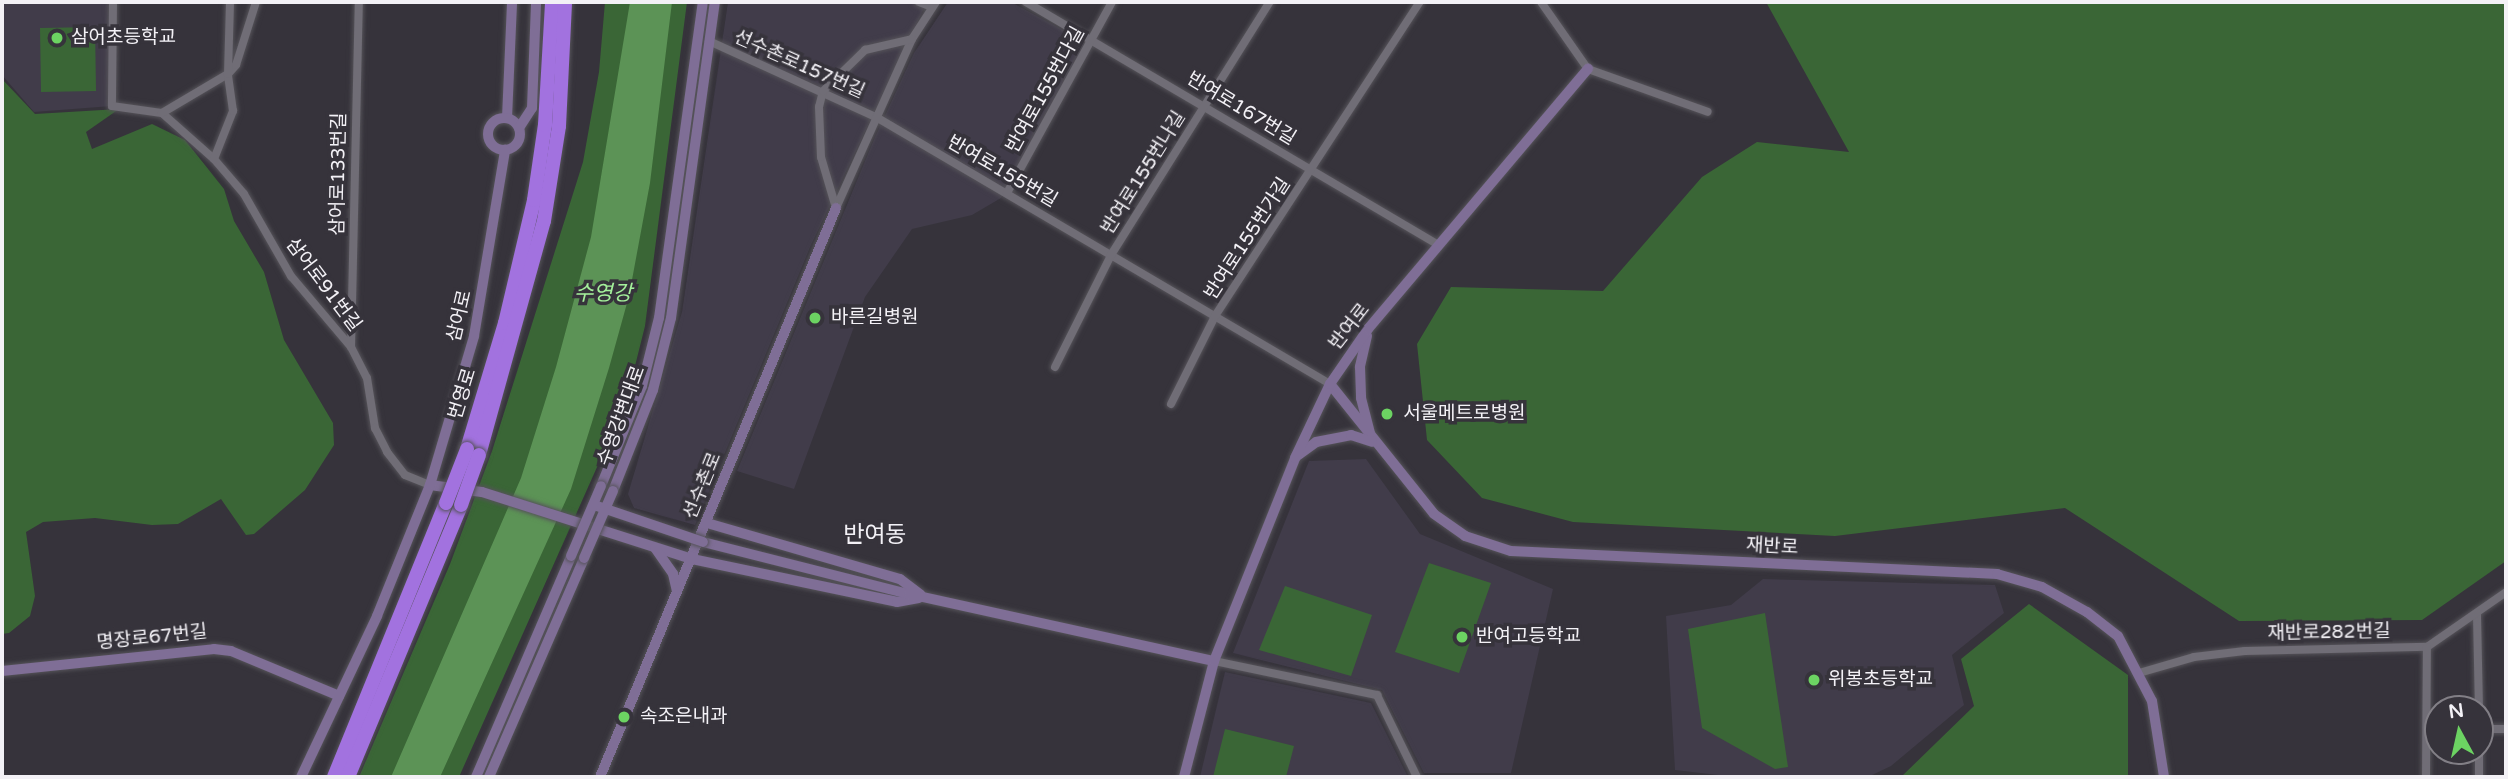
<!DOCTYPE html>
<html>
<head>
<meta charset="utf-8">
<style>
  body { margin:0 }
  #map { position:relative; width:2508px; height:779px; overflow:hidden; background:#36333b; font-family:"Varela Round","Noto Sans KR",sans-serif }
  div>[style] { position:absolute }
  [style*='--x'] { left:calc(var(--x)*1px); top:calc(var(--y)*1px); width:calc(var(--w)*1px); rotate:calc(var(--a)*1deg) }
  .built>* { inset:0; background:#413c4a }
  .green>* { inset:0; background:#3a6636 }
  .water>* { inset:0; background:#5c9356 }
  .roads { filter:drop-shadow(0 0 2px #555359) drop-shadow(0 0 2px #555359) }
  .street>* { height:8px; margin:-4px; padding:0 4px; transform-origin:4px; border-radius:4px; background:#706d76 }
  .secondary>* { height:10px; margin:-5px; padding:0 5px; transform-origin:5px; border-radius:5px; background:#7f6e96 }
  .secondary>.ring { margin:-5px; padding:0; box-sizing:content-box; background:none; border:10px solid #7f6e96; border-radius:50% }
  .highway>* { height:14px; margin:-7px; padding:0 7px; transform-origin:7px; border-radius:7px; background:#a272df }
  .bridges { filter:drop-shadow(0 0 2px #555359) drop-shadow(0 0 2px #555359) }
  .secondary-bridge>* { height:10px; margin:-5px; padding:0 5px; transform-origin:5px; border-radius:5px; background:#7f6e96 }
  .highway-bridge>* { height:14px; margin:-7px; padding:0 7px; transform-origin:7px; border-radius:7px; background:#a272df }
  .dots>* { width:19px; height:19px; translate:-50% -50%; box-sizing:border-box; border:4px solid #36333b; border-radius:50% }
  span { translate:-50% -50%; white-space:nowrap; text-align:center; line-height:1.15; -webkit-text-stroke:7px #36333b; paint-order:stroke }
  .poi-label { font-size:19px; color:#f3f1f6 }
  .left { translate:0 -50%; text-align:left }
  .street-label { font-size:19px; color:#f3f1f6 }
  .water-label { font-size:21px; color:#a4f09b; font-style:italic }
  .quarter-label { font-size:23px; color:#f3f1f6 }
  .frame { position:absolute; inset:0; border:4px solid #f3f1f6; pointer-events:none }
  .north { position:absolute; left:2424px; top:695px; width:70px; height:70px; box-sizing:border-box; background:#36333b; border:2px solid #827f86; border-radius:50%; rotate:352deg; font-size:19px; font-weight:700; line-height:28px; text-align:center; color:#f3f1f6 }
  .north::after { content:''; display:block; margin:auto; width:24px; height:32px; background:#6cd362; clip-path:polygon(50% 0,100% 100%,50% 72%,0 100%) }
</style>
</head>
<body>
<div id="map">
  <div class="built">
    <div style="clip-path:polygon(2px 2px,113px 2px,112px 106px,34px 112px,2px 75px)"></div>
    <div style="clip-path:polygon(728px 2px,927px 2px,811px 245px,695px 525px,634px 508px,628px 494px,682px 312px)"></div>
    <div style="clip-path:polygon(948px 2px,1011px 2px,1078px 38px,1084px 46px,1001px 198px,972px 215px,912px 229px,865px 297px,794px 489px,737px 471px,875px 137px,914px 53px)"></div>
    <div style="clip-path:polygon(1366px 459px,1420px 534px,1553px 589px,1511px 773px,1424px 773px,1382px 690px,1233px 653px,1309px 461px)"></div>
    <div style="clip-path:polygon(1763px 579px,1995px 585px,2004px 613px,1952px 655px,1964px 705px,1891px 766px,1868px 777px,1735px 777px,1675px 770px,1666px 616px,1731px 605px)"></div>
    <div style="clip-path:polygon(1225px 672px,1371px 703px,1408px 777px,1200px 777px)"></div>
  </div>
  <div class="green">
    <div style="clip-path:polygon(605px 2px,687px 2px,645px 326px,626px 402px,459px 777px,359px 777px,450px 564px,492px 451px,583px 162px,599px 72px)"></div>
    <div style="clip-path:polygon(1766px 2px,2506px 2px,2506px 561px,2422px 620px,2239px 621px,2065px 508px,1835px 536px,1573px 522px,1482px 498px,1427px 440px,1417px 344px,1451px 287px,1603px 291px,1702px 177px,1757px 142px,1849px 152px)"></div>
    <div style="clip-path:polygon(95px 27px,96px 91px,41px 92px,40px 28px)"></div>
    <div style="clip-path:polygon(2px 79px,35px 114px,119px 109px,86px 132px,92px 149px,152px 124px,185px 140px,224px 189px,234px 221px,264px 272px,284px 340px,333px 423px,334px 445px,305px 490px,254px 534px,246px 535px,221px 499px,178px 524px,152px 525px,95px 518px,43px 522px,26px 532px,35px 596px,30px 616px,9px 633px,2px 634px)"></div>
    <div style="clip-path:polygon(1429px 563px,1491px 583px,1459px 673px,1395px 652px)"></div>
    <div style="clip-path:polygon(1285px 586px,1372px 615px,1351px 676px,1259px 650px)"></div>
    <div style="clip-path:polygon(2029px 604px,2128px 675px,2128px 777px,1901px 777px,1974px 706px,1961px 659px)"></div>
    <div style="clip-path:polygon(1765px 613px,1788px 767px,1775px 769px,1702px 728px,1688px 629px)"></div>
    <div style="clip-path:polygon(1225px 729px,1294px 746px,1286px 777px,1213px 777px)"></div>
  </div>
  <div class="water">
    <div style="clip-path:polygon(630px 2px,672px 2px,650px 183px,629px 296px,609px 368px,571px 489px,440px 777px,391px 777px,521px 478px,556px 367px,591px 237px)"></div>
  </div>
  <div class="roads">
    <div class="street">
      <div style="--x:113;--y:2;--w:104;--a:90.6"></div>
      <div style="--x:112;--y:106;--w:50;--a:8"></div>
      <div style="--x:162;--y:113;--w:69;--a:41.5"></div>
      <div style="--x:214;--y:159;--w:46;--a:49.4"></div>
      <div style="--x:244;--y:194;--w:95;--a:60.2"></div>
      <div style="--x:291;--y:276;--w:93;--a:49.8"></div>
      <div style="--x:351;--y:347;--w:35;--a:63"></div>
      <div style="--x:367;--y:378;--w:51;--a:80.9"></div>
      <div style="--x:375;--y:428;--w:27;--a:63"></div>
      <div style="--x:387;--y:452;--w:29;--a:52"></div>
      <div style="--x:405;--y:475;--w:27;--a:22"></div>
      <div style="--x:919;--y:2;--w:14;--a:21"></div>
      <div style="--x:1026;--y:2;--w:479;--a:30.5"></div>
      <div style="--x:1541;--y:2;--w:82;--a:55"></div>
      <div style="--x:1588;--y:69;--w:127;--a:19.7"></div>
      <div style="--x:709;--y:41;--w:183;--a:24.5"></div>
      <div style="--x:876;--y:117;--w:527;--a:30.46"></div>
      <div style="--x:162;--y:113;--w:77;--a:-30.6"></div>
      <div style="--x:228;--y:74;--w:12;--a:-48"></div>
      <div style="--x:236;--y:65;--w:66;--a:-72.4"></div>
      <div style="--x:214;--y:159;--w:52;--a:-68.4"></div>
      <div style="--x:233;--y:111;--w:37;--a:-98"></div>
      <div style="--x:228;--y:74;--w:72;--a:-88.4"></div>
      <div style="--x:1007;--y:193;--w:218;--a:-61.2"></div>
      <div style="--x:836;--y:208;--w:185;--a:-65.8"></div>
      <div style="--x:912;--y:39;--w:44;--a:-57"></div>
      <div style="--x:836;--y:208;--w:53;--a:-106.4"></div>
      <div style="--x:821;--y:157;--w:50;--a:-92.3"></div>
      <div style="--x:819;--y:107;--w:16;--a:-76"></div>
      <div style="--x:823;--y:91;--w:59;--a:-44.3"></div>
      <div style="--x:865;--y:50;--w:48;--a:-13.2"></div>
      <div style="--x:351;--y:347;--w:345;--a:-88.7"></div>
      <div style="--x:1055;--y:367;--w:125;--a:-63.4"></div>
      <div style="--x:1111;--y:255;--w:299;--a:-57.9"></div>
      <div style="--x:1171;--y:404;--w:98;--a:-63.4"></div>
      <div style="--x:1215;--y:316;--w:375;--a:-56.9"></div>
      <div style="--x:2477;--y:615;--w:94;--a:88.8"></div>
      <div style="--x:1214;--y:661;--w:167;--a:11.8"></div>
      <div style="--x:1377;--y:695;--w:91;--a:64"></div>
      <div style="--x:2139;--y:673;--w:57;--a:-16.2"></div>
      <div style="--x:2194;--y:657;--w:51;--a:-6.7"></div>
      <div style="--x:2245;--y:651;--w:182;--a:-1.3"></div>
      <div style="--x:2427;--y:647;--w:96;--a:-34.8"></div>
      <div style="--x:2480;--y:729;--w:26;--a:0"></div>
      <div style="--x:2426;--y:777;--w:130;--a:-89.6"></div>
      <div style="--x:2479;--y:777;--w:26;--a:-90"></div>
    </div>
    <div class="secondary">
      <div style="--x:507;--y:118;--w:116;--a:-87.5"></div>
      <div class="ring" style="left:488px;top:118px;width:22px;height:22px"></div>
      <div style="--x:519;--y:128;--w:24;--a:-57"></div>
      <div style="--x:532;--y:108;--w:106;--a:-87.8"></div>
      <div style="--x:1367;--y:336;--w:32;--a:103"></div>
      <div style="--x:1360;--y:367;--w:31;--a:88"></div>
      <div style="--x:1361;--y:398;--w:40;--a:75.6"></div>
      <div style="--x:1330;--y:384;--w:166;--a:51.3"></div>
      <div style="--x:1434;--y:514;--w:38;--a:35"></div>
      <div style="--x:1465;--y:536;--w:48;--a:18.1"></div>
      <div style="--x:1511;--y:551;--w:487;--a:2.7"></div>
      <div style="--x:1997;--y:574;--w:47;--a:16.1"></div>
      <div style="--x:2042;--y:587;--w:51;--a:29.1"></div>
      <div style="--x:2087;--y:612;--w:39;--a:38"></div>
      <div style="--x:2118;--y:636;--w:73;--a:62.4"></div>
      <div style="--x:2152;--y:701;--w:77;--a:81"></div>
      <div style="--x:1297;--y:456;--w:24;--a:-36"></div>
      <div style="--x:1316;--y:442;--w:36;--a:-11"></div>
      <div style="--x:1351;--y:435;--w:22;--a:18"></div>
      <div style="--x:430;--y:485;--w:52;--a:7.7"></div>
      <div style="--x:482;--y:492;--w:220;--a:17.7"></div>
      <div style="--x:692;--y:559;--w:209;--a:11.8"></div>
      <div style="--x:897;--y:602;--w:22;--a:-10"></div>
      <div style="--x:601;--y:486;--w:108;--a:-67.7"></div>
      <div style="--x:642;--y:386;--w:70;--a:-76"></div>
      <div style="--x:659;--y:318;--w:319;--a:-82.1"></div>
      <div style="--x:613;--y:491;--w:109;--a:-68.4"></div>
      <div style="--x:653;--y:390;--w:74;--a:-76"></div>
      <div style="--x:671;--y:318;--w:319;--a:-82.1"></div>
      <div style="--x:707;--y:523;--w:201;--a:16.2"></div>
      <div style="--x:900;--y:579;--w:26;--a:37"></div>
      <div style="--x:703;--y:542;--w:212;--a:14.2"></div>
      <div style="--x:909;--y:594;--w:312;--a:12.4"></div>
      <div style="--x:655;--y:548;--w:32;--a:55"></div>
      <div style="--x:673;--y:574;--w:17;--a:77"></div>
      <div style="--x:2;--y:671;--w:213;--a:-5.9"></div>
      <div style="--x:214;--y:649;--w:17;--a:7"></div>
      <div style="--x:231;--y:651;--w:117;--a:22.6"></div>
      <div style="--x:301;--y:777;--w:178;--a:-64.7"></div>
      <div style="--x:377;--y:616;--w:141;--a:-68"></div>
      <div style="--x:430;--y:485;--w:155;--a:-73.5"></div>
      <div style="--x:474;--y:336;--w:189;--a:-80.5"></div>
      <div style="--x:476;--y:777;--w:241;--a:-66.7"></div>
      <div style="--x:489;--y:777;--w:239;--a:-66.5"></div>
      <div style="--x:600;--y:777;--w:616;--a:-67.47"></div>
      <div style="--x:1184;--y:777;--w:120;--a:-75.5"></div>
      <div style="--x:1214;--y:661;--w:219;--a:-68.2"></div>
      <div style="--x:1295;--y:458;--w:82;--a:-64.7"></div>
      <div style="--x:1330;--y:384;--w:67;--a:-55.4"></div>
      <div style="--x:1368;--y:329;--w:341;--a:-49.8"></div>
    </div>
    <div class="highway">
      <div style="--x:467;--y:449;--w:132;--a:-73.2"></div>
      <div style="--x:505;--y:323;--w:126;--a:-76.7"></div>
      <div style="--x:534;--y:200;--w:76;--a:-81.7"></div>
      <div style="--x:545;--y:125;--w:123;--a:-86.7"></div>
      <div style="--x:479;--y:455;--w:243;--a:-74.5"></div>
      <div style="--x:544;--y:221;--w:96;--a:-81"></div>
      <div style="--x:559;--y:126;--w:124;--a:-87.2"></div>
      <div style="--x:334;--y:777;--w:296;--a:-67.8"></div>
      <div style="--x:348;--y:777;--w:295;--a:-67.4"></div>
    </div>
  </div>
  <div class="bridges">
    <div class="secondary-bridge">
      <div style="--x:594;--y:505;--w:115;--a:18.7"></div>
      <div style="--x:571;--y:556;--w:76;--a:-66.8"></div>
      <div style="--x:584;--y:558;--w:73;--a:-66.6"></div>
    </div>
    <div class="highway-bridge">
      <div style="--x:446;--y:503;--w:58;--a:-68.7"></div>
      <div style="--x:461;--y:505;--w:53;--a:-70.2"></div>
    </div>
  </div>
  <div class="dots">
    <div style="left:57px;top:38px;background:#6cd362"></div>
    <div style="left:815px;top:318px;background:#6cd362"></div>
    <div style="left:1387px;top:414px;background:#6cd362"></div>
    <div style="left:1462px;top:637px;background:#6cd362"></div>
    <div style="left:1814px;top:680px;background:#6cd362"></div>
    <div style="left:624px;top:717px;background:#6cd362"></div>
  </div>
  <div class="poi-label">
    <span class="left" style="left:71px;top:38px">삼어초등학교</span>
    <span class="left" style="left:831px;top:318px">바른길병원</span>
    <span class="left" style="left:1403px;top:414px">서울메트로병원</span>
    <span class="left" style="left:1476px;top:637px">반여고등학교</span>
    <span class="left" style="left:1828px;top:680px">위봉초등학교</span>
    <span class="left" style="left:640px;top:717px">속조은내과</span>
  </div>
  <div class="street-label">
    <span style="left:799px;top:65px;rotate:24deg">선수촌로157번길</span>
    <span style="left:1046px;top:90px;rotate:-61deg">반여로155번다길</span>
    <span style="left:1241px;top:109px;rotate:31deg">반여로167번길</span>
    <span style="left:1002px;top:172px;rotate:30deg">반여로155번길</span>
    <span style="left:1144px;top:173px;rotate:-58deg">반여로155번나길</span>
    <span style="left:339px;top:174px;rotate:-89deg">삼어로133번길</span>
    <span style="left:1248px;top:239px;rotate:-57deg">반여로155번가길</span>
    <span style="left:323px;top:285px;rotate:53deg">삼어로91번길</span>
    <span style="left:460px;top:316px;rotate:-77deg">삼어로</span>
    <span style="left:1350px;top:327px;rotate:-52deg">반여로</span>
    <span style="left:463px;top:394px;rotate:-73deg">번영로</span>
    <span style="left:622px;top:416px;rotate:-70deg">수영강변대로</span>
    <span style="left:703px;top:486px;rotate:-68deg">선수촌로</span>
    <span style="left:1772px;top:547px;rotate:3deg">재반로</span>
    <span style="left:2329px;top:633px;rotate:-1deg">재반로282번길</span>
    <span style="left:152px;top:638px;rotate:-6deg">명장로67번길</span>
  </div>
  <div class="water-label">
    <span style="left:603px;top:294px">수영강</span>
  </div>
  <div class="quarter-label">
    <span style="left:875px;top:535px">반여동</span>
  </div>
  <div class="frame"></div>
  <div class="north">N</div>
</div>
</body>
</html>
